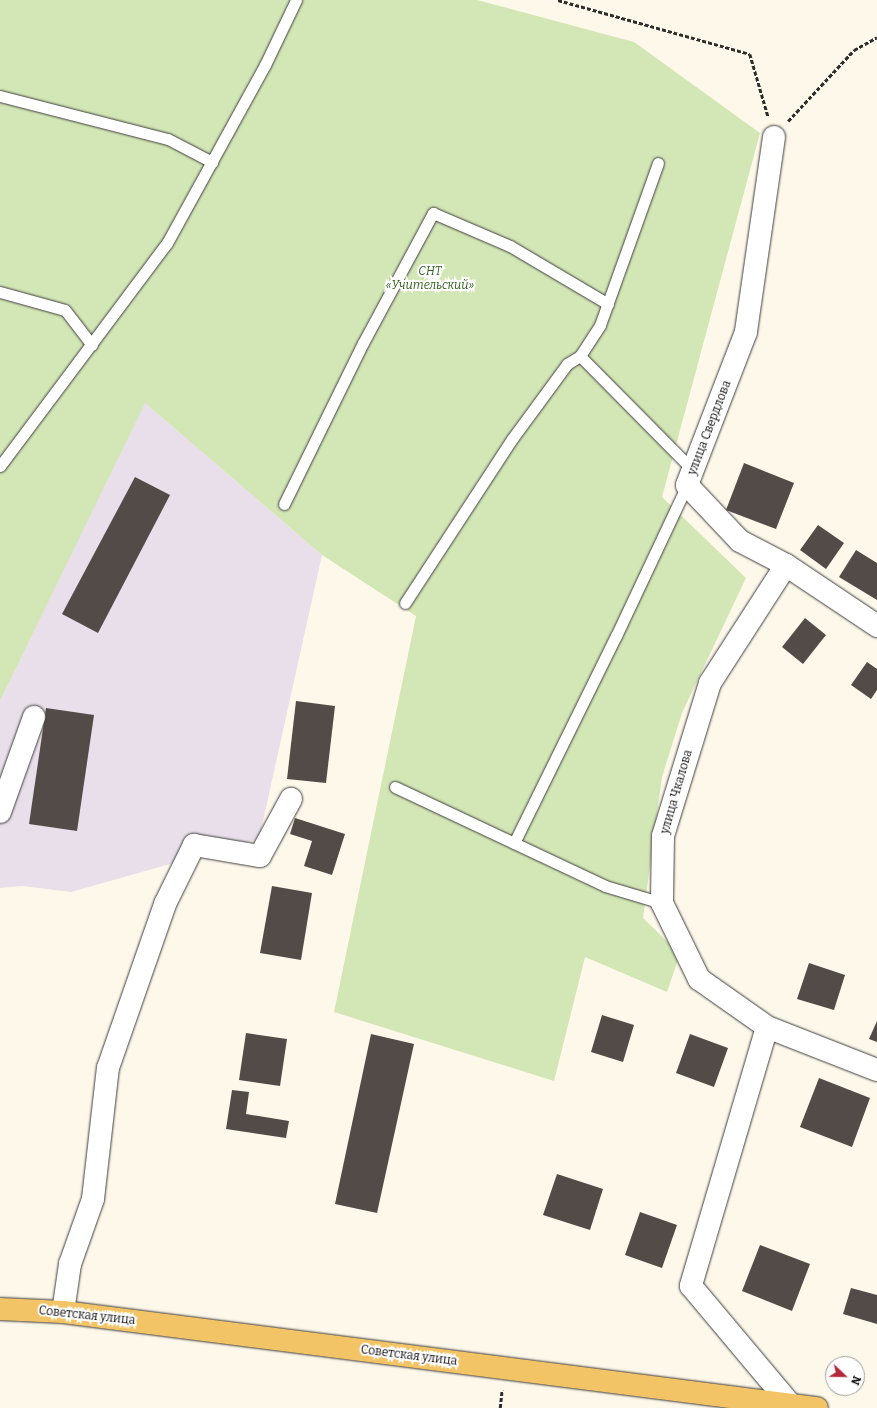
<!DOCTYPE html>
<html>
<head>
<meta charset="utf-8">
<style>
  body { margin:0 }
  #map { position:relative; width:877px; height:1408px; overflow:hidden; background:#fef8ea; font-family:Bitter,serif }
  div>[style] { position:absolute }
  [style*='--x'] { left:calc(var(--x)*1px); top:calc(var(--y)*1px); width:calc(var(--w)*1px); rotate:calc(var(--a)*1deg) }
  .industrial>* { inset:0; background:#e8dfea }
  .green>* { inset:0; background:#d3e6b5 }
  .building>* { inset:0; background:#534b48 }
  .path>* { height:2.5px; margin-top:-1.25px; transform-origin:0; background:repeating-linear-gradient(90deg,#2d2d2d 0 4px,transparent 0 6px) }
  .roads { filter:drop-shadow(0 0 1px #3e3e3e) drop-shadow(0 0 1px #3e3e3e) }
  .lane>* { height:11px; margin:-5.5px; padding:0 5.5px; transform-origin:5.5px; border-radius:5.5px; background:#fff }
  .street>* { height:22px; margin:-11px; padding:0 11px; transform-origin:11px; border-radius:11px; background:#fff }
  .primary>* { height:22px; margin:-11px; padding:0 11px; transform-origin:11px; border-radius:11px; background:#f3c465 }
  span { translate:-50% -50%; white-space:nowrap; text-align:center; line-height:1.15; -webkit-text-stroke:4px #fff; paint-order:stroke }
  .park-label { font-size:12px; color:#325f1f; font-style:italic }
  .street-label { font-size:12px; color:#0b0b0b }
  .north { position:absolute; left:825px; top:1356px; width:40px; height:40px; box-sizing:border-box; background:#fff; border:1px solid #9d9d9d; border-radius:50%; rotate:112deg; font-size:11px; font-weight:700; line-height:16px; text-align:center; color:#0b0b0b }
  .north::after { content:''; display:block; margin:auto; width:14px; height:18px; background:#b4293c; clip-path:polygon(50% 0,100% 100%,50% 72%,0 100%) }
</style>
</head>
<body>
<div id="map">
  <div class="industrial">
    <div style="clip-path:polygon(144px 402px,322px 555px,259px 839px,71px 892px,22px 886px,0 888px,0 701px)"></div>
  </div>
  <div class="green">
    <div style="clip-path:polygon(0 0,477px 0,634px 42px,760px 133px,662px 497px,746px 578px,682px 713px,662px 777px,643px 918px,680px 954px,667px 992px,585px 957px,554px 1081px,334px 1012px,416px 616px,322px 555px,145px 403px,0 701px)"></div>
  </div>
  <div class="building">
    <div style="clip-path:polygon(744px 463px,794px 483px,776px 529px,726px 510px)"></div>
    <div style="clip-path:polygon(135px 477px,170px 495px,98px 633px,62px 614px)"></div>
    <div style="clip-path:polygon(818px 525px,844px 543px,826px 569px,800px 550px)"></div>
    <div style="clip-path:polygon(856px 550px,877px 563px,877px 600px,839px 577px)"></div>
    <div style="clip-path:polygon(805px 618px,826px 635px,803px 664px,782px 647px)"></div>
    <div style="clip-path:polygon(867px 662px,877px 669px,877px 690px,871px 699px,851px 685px)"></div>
    <div style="clip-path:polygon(296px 701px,335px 706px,326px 783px,287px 779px)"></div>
    <div style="clip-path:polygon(46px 708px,94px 715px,77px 831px,29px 824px)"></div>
    <div style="clip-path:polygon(295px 818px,345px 834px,332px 875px,304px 866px,312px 841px,290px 834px)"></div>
    <div style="clip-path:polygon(272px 886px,312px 893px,301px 960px,260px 953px)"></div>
    <div style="clip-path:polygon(809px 963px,845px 975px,834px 1010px,797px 999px)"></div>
    <div style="clip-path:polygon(602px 1015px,634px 1025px,623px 1062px,591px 1052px)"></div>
    <div style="clip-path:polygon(877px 1021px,877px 1042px,869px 1039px)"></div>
    <div style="clip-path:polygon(246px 1033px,287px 1039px,280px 1086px,239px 1080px)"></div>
    <div style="clip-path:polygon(371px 1034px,414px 1044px,377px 1213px,335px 1204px)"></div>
    <div style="clip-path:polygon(690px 1034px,728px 1048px,714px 1087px,676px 1073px)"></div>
    <div style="clip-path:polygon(819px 1078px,870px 1098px,852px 1147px,800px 1127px)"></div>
    <div style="clip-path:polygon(232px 1090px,249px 1092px,246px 1114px,289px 1121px,286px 1138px,226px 1129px)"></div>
    <div style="clip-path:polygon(557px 1174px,603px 1189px,590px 1230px,543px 1215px)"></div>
    <div style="clip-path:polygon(640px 1212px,677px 1225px,662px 1268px,625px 1255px)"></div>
    <div style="clip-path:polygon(760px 1245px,810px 1264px,792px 1311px,742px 1291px)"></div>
    <div style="clip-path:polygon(851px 1288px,877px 1295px,877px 1324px,843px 1314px)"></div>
  </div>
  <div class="path">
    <div style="--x:558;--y:0;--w:199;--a:15.7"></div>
    <div style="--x:750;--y:54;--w:65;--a:73.8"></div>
    <div style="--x:788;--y:121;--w:97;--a:-47.1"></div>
    <div style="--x:854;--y:50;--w:26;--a:-29"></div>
    <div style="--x:500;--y:1408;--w:18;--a:-84"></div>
  </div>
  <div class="roads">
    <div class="lane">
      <div style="--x:0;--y:96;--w:173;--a:14.4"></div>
      <div style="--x:168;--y:139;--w:50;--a:27.6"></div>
      <div style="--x:0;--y:292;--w:67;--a:15.5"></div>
      <div style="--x:65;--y:310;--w:44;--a:52.4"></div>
      <div style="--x:580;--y:356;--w:37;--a:-57"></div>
      <div style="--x:600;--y:325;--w:172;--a:-70.3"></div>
      <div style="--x:0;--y:466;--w:279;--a:-53.2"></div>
      <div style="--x:167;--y:243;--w:203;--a:-61.2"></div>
      <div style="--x:265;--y:65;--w:72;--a:-64.5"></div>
      <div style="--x:284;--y:504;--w:179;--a:-63.9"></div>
      <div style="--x:363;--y:343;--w:148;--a:-61.7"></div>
      <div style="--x:433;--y:213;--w:84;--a:23.2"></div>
      <div style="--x:510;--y:246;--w:114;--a:30.6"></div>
      <div style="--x:405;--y:603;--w:196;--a:-56.9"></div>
      <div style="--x:512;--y:439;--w:93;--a:-53.7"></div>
      <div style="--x:567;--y:364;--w:15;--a:-32"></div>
      <div style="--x:580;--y:356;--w:162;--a:45.3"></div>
      <div style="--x:395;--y:787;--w:232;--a:25.2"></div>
      <div style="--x:605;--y:886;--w:59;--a:16.6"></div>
      <div style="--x:514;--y:843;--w:231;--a:-63.8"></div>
      <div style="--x:616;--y:636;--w:167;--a:-64.8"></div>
    </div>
    <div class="street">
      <div style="--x:774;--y:137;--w:197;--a:98.2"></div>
      <div style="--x:746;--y:332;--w:164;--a:111.1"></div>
      <div style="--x:687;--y:485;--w:77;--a:46.6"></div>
      <div style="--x:740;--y:541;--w:52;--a:27.6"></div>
      <div style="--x:786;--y:565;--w:110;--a:33.8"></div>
      <div style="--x:786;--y:565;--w:140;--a:122.8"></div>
      <div style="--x:710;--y:683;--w:160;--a:107.1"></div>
      <div style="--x:663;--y:836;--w:67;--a:90.9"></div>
      <div style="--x:662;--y:903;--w:85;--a:64"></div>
      <div style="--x:699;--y:979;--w:83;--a:35.2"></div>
      <div style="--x:767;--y:1027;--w:118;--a:21.4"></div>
      <div style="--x:0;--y:812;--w:101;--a:-70.3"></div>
      <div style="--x:767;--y:1027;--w:270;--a:106.4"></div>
      <div style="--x:691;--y:1286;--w:154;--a:50"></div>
      <div style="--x:63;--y:1312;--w:49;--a:-81.7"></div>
      <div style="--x:70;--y:1264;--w:69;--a:-70.5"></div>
      <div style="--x:93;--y:1199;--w:132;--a:-83.5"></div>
      <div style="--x:108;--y:1068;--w:174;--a:-70.8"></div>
      <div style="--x:165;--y:904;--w:66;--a:-63.8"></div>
      <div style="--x:194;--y:845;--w:67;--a:9.5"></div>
      <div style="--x:260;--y:856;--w:65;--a:-61.5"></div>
    </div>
    <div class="primary">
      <div style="--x:0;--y:1309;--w:63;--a:2.7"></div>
      <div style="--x:63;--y:1312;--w:760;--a:7.26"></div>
    </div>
  </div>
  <div class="park-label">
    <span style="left:430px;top:279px">СНТ<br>«Учительский»</span>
  </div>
  <div class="street-label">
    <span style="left:710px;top:428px;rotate:-69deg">улица Свердлова</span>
    <span style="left:677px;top:792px;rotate:-74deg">улица Чкалова</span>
    <span style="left:87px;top:1316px;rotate:6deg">Советская улица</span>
    <span style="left:409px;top:1356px;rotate:7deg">Советская улица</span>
  </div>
  <div class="north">N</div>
</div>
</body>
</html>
